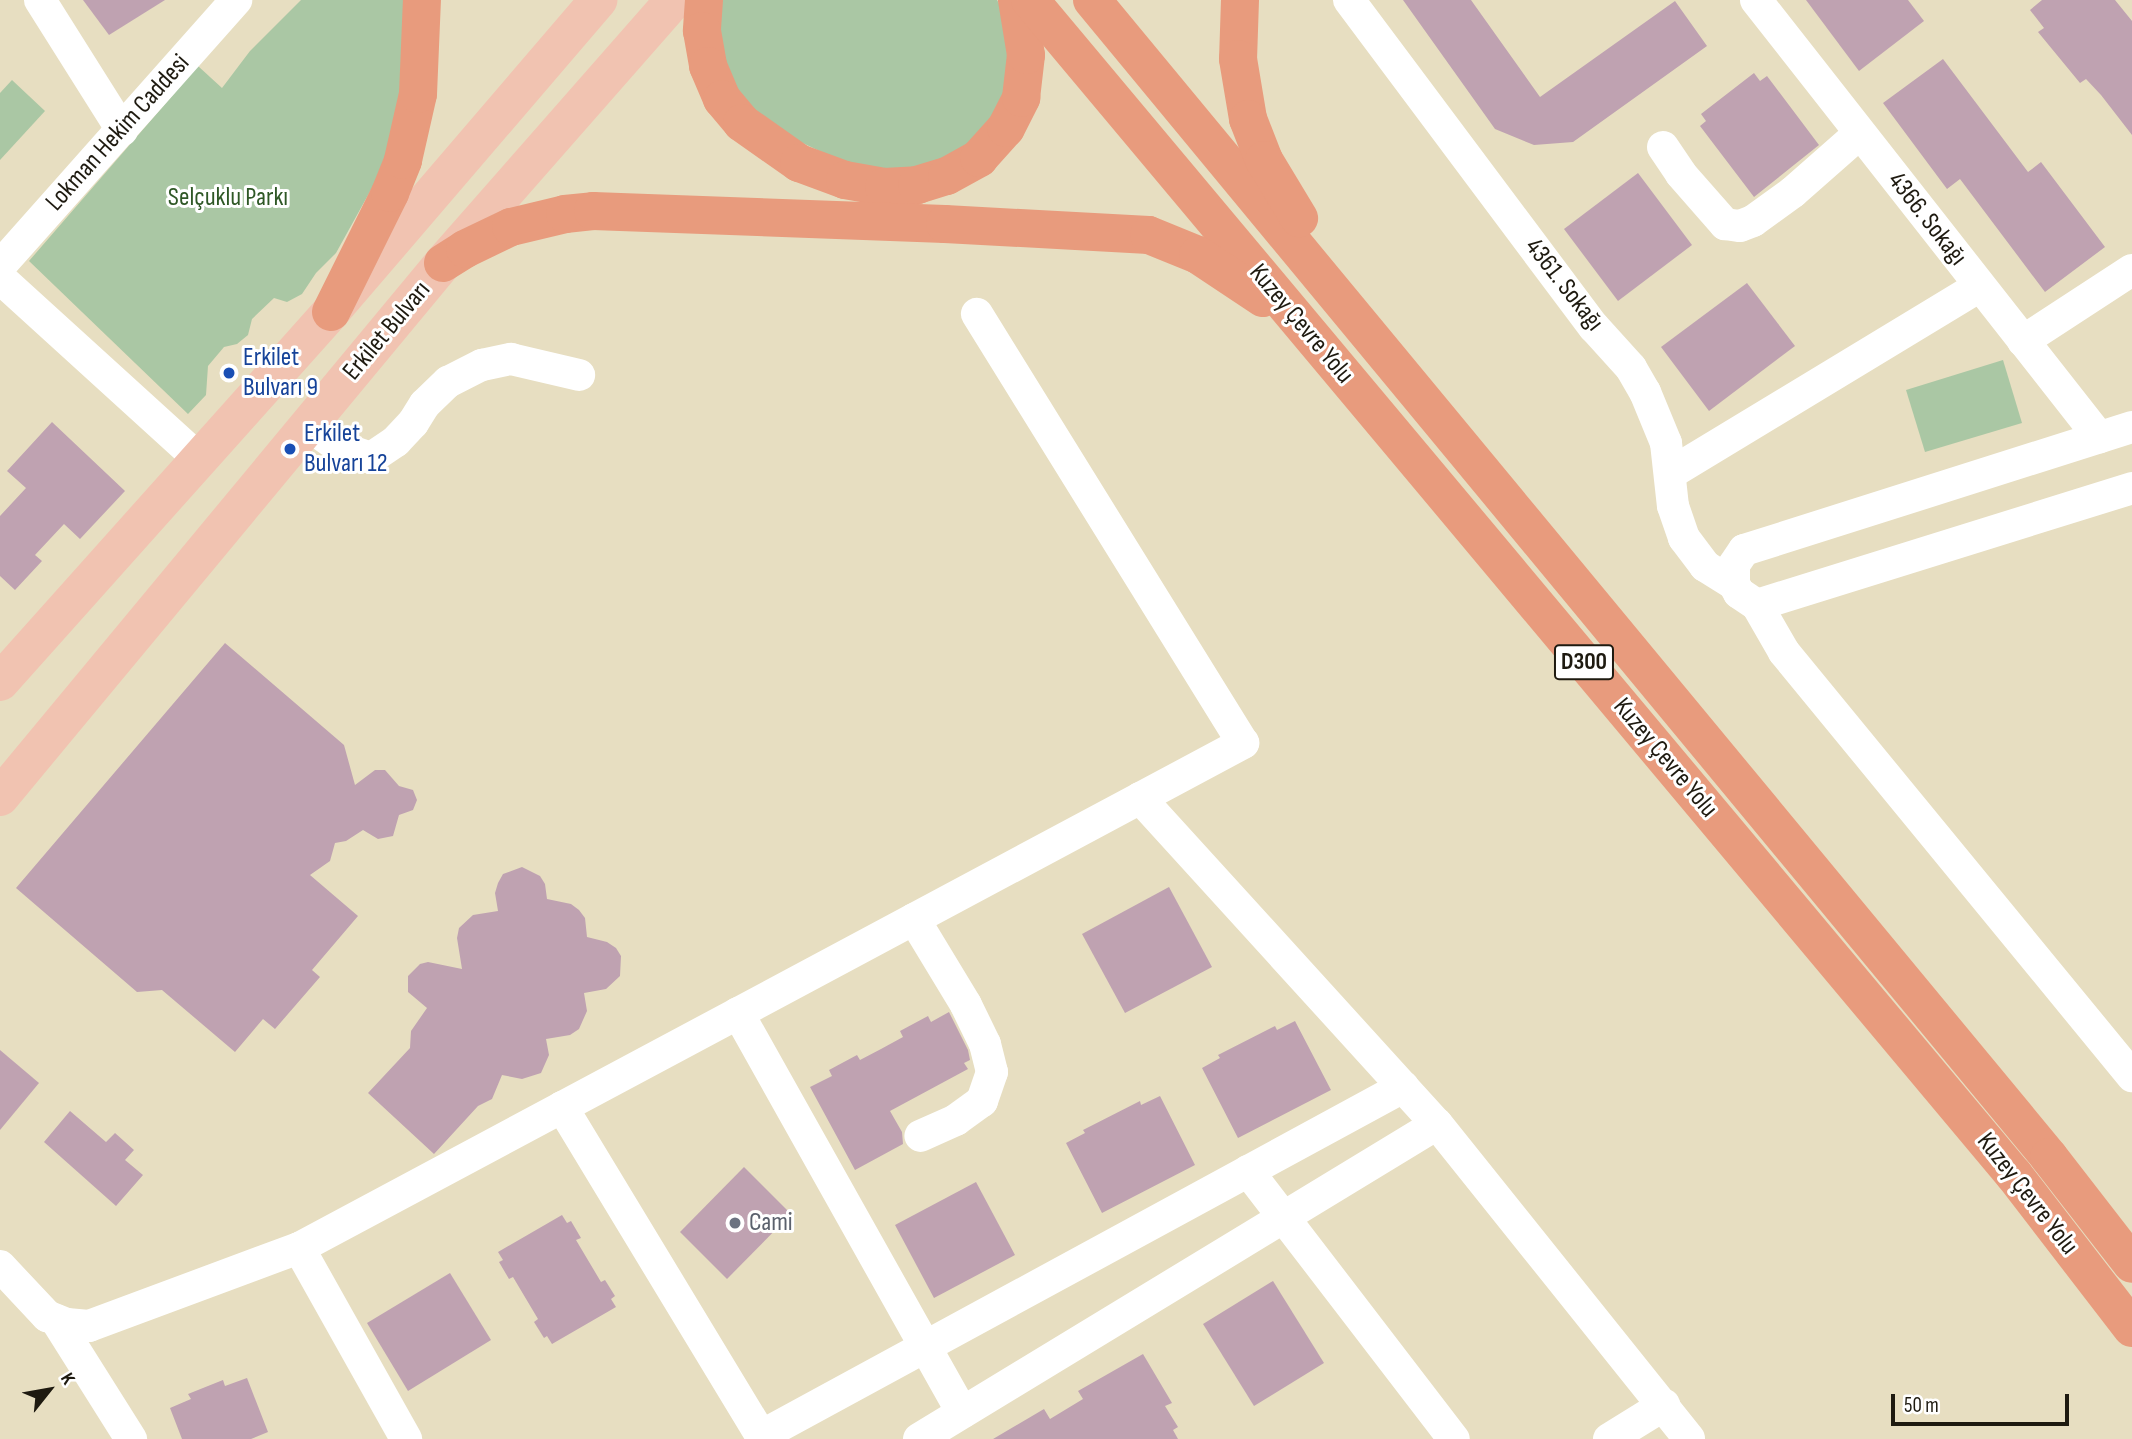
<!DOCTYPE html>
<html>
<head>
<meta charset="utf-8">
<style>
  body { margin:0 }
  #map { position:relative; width:2132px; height:1439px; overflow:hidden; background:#e7dec1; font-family:"Sofia Sans Condensed",sans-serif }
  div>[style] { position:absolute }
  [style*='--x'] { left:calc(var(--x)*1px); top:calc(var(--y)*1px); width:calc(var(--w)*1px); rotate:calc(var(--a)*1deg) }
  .green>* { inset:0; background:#aac7a4 }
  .building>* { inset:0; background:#bfa2b1 }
  .minor>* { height:32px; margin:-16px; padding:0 16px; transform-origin:16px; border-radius:16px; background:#fff }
  .major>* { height:38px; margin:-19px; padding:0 19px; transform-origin:19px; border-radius:19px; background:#f1c3b1 }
  .highway>* { height:38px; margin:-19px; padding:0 19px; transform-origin:19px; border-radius:19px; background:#e89b7d }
  .dots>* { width:19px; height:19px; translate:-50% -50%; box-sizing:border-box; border:4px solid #fff; border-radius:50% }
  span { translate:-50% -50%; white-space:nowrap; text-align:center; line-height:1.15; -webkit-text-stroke:6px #fff; paint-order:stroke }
  .shield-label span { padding:2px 5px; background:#fff; border:2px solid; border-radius:5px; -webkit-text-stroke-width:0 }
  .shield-label { font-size:24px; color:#1e1a10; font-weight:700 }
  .street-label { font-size:26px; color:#1e1a10 }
  .park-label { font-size:26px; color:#2f5826 }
  .transit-label { font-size:26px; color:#164399 }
  .left { translate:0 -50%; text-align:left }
  .worship-label { font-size:26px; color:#5b616d }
  .north { position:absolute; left:14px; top:1355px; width:70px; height:70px; -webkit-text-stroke:5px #fff; paint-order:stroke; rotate:59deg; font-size:19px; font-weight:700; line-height:28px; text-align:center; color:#1e1a10 }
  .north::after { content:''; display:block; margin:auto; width:24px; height:32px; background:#1e1a10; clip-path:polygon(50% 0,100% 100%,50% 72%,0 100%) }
  .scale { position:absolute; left:1891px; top:1394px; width:178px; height:32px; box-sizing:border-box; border:4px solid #1e1a10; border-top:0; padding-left:9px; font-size:21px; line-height:24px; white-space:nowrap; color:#1e1a10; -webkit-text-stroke:5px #fff; paint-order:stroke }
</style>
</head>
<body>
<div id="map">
  <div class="green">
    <div style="clip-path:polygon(301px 0,409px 0,399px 139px,336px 253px,316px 273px,302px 294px,287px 302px,274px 298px,252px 319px,248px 335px,237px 344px,224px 347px,208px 366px,206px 395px,188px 414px,29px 261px,198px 66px,222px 88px,250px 51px)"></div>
    <div style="clip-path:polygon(721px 0,997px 0,1003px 11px,1013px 78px,982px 139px,926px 168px,858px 169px,762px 124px,721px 66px)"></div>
    <div style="clip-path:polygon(12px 80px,45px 111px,0 160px,0 93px)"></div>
    <div style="clip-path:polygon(2003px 360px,2022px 423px,1925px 452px,1906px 390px)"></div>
  </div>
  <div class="building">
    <div style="clip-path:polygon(83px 0,165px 0,109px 35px)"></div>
    <div style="clip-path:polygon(1403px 0,1471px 0,1540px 97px,1675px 1px,1707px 46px,1573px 142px,1534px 145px,1495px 129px)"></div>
    <div style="clip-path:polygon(1806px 0,1908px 0,1924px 21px,1859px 71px)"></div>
    <div style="clip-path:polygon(2042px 0,2115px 0,2132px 21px,2132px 135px,2101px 95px,2086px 79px,2080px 83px,2038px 32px,2044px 28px,2030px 10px)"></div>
    <div style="clip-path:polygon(1943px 59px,2028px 172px,2041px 162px,2105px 247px,2045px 292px,1960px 179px,1947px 189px,1883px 103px)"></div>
    <div style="clip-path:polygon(1754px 73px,1760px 81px,1767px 76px,1819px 145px,1754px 197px,1700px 126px,1706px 121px,1701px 114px)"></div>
    <div style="clip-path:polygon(1638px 173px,1692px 245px,1618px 301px,1564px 229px)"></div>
    <div style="clip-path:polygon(1747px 283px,1795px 346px,1709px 411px,1661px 347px)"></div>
    <div style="clip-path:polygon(52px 422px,125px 491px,80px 539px,64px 524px,35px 555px,42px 561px,15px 590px,0 576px,0 516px,26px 488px,7px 471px)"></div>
    <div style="clip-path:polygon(225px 643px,344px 745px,355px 785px,375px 770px,385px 770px,399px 786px,413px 790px,417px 800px,413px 810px,399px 815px,393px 836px,378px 839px,363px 830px,346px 841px,335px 843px,330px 861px,310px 875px,358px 916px,312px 970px,320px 977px,275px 1029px,263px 1019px,235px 1052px,162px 990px,137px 992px,16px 888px)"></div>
    <div style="clip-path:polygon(522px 867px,540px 876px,545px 884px,547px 899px,571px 904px,579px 910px,585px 918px,587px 937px,607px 942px,616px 948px,621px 956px,620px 976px,606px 989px,584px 993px,587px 1011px,579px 1029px,570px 1035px,546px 1039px,549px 1055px,541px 1073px,522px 1079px,502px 1075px,492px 1099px,478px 1106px,434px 1154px,368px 1093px,410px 1048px,411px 1031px,427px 1008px,408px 992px,408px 976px,420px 964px,428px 962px,462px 969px,457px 938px,459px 928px,473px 915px,498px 911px,495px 893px,498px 883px,503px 874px)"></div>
    <div style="clip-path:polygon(1169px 887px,1212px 967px,1125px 1013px,1082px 934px)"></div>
    <div style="clip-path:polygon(949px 1012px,968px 1050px,970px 1060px,964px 1063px,968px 1069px,890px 1111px,902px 1132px,903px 1144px,855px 1170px,810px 1087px,832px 1076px,829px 1070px,857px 1055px,860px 1060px,881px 1049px,903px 1037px,900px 1031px,928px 1016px,931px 1022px)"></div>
    <div style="clip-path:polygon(1295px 1021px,1331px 1090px,1238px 1138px,1202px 1068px,1220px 1058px,1218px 1055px,1275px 1026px,1277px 1030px)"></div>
    <div style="clip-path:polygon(0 1050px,39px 1083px,0 1130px)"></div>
    <div style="clip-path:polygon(1160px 1096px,1195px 1165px,1102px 1213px,1066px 1143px,1085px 1133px,1083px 1130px,1140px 1101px,1141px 1105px)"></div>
    <div style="clip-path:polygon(70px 1111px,106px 1142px,115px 1133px,134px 1150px,125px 1160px,143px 1175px,116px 1206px,44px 1142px)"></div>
    <div style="clip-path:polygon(744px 1167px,791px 1214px,727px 1279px,680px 1232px)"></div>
    <div style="clip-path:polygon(976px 1182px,1015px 1255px,934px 1298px,895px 1225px)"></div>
    <div style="clip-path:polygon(562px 1215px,567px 1223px,571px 1221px,581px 1238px,576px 1240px,601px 1282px,605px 1280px,615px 1296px,611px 1299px,616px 1307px,552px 1344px,547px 1336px,544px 1338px,534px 1322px,538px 1319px,513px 1277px,509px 1279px,499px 1262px,503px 1260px,498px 1252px)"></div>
    <div style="clip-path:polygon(450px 1273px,491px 1340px,408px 1391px,367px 1323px)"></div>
    <div style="clip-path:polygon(1273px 1281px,1324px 1363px,1254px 1406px,1203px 1324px)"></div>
    <div style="clip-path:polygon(1143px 1354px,1172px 1403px,1165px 1406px,1178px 1427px,1173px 1430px,1178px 1439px,993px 1439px,1044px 1409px,1050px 1419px,1083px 1399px,1078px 1391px)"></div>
    <div style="clip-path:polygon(247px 1378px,268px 1432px,251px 1439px,182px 1439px,170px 1408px,191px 1399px,188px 1394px,223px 1380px,225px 1386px)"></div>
  </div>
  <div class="minor">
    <div style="--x:40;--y:0;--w:154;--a:57.8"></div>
    <div style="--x:1349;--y:0;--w:409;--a:53.2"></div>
    <div style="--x:1594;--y:327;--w:55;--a:47.9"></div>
    <div style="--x:1631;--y:368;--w:28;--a:60"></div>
    <div style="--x:1645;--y:392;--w:55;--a:67.6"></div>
    <div style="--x:1666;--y:443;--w:63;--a:83.7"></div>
    <div style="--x:1673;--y:506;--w:34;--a:71"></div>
    <div style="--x:1684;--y:538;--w:35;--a:53"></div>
    <div style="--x:1705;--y:566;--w:34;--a:32"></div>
    <div style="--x:1756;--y:0;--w:556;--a:51.87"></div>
    <div style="--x:1663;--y:147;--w:32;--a:56"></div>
    <div style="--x:1681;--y:174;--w:67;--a:48.7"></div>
    <div style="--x:1725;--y:224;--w:15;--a:8"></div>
    <div style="--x:1740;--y:226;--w:14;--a:-21"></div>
    <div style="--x:1753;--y:221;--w:49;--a:-35.9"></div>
    <div style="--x:1793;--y:192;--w:89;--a:-41.4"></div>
    <div style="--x:0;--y:266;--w:356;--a:-48.4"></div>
    <div style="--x:0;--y:278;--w:268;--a:42.3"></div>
    <div style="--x:2023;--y:341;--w:130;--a:-33.1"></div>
    <div style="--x:309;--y:426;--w:37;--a:35"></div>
    <div style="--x:339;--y:447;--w:34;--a:19"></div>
    <div style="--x:371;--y:458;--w:30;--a:-34"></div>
    <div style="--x:396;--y:441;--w:25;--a:-47"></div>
    <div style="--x:413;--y:423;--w:22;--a:-58"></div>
    <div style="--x:425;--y:404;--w:32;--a:-44"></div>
    <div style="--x:448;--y:382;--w:38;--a:-27"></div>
    <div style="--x:482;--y:365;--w:30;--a:-12"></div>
    <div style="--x:511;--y:359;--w:70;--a:13.2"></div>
    <div style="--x:2132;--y:427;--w:407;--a:162.4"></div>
    <div style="--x:1744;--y:550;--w:18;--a:124"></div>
    <div style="--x:1734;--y:565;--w:19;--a:90"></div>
    <div style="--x:1734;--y:584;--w:10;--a:61"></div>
    <div style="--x:1739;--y:593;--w:22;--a:34"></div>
    <div style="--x:1757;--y:605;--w:393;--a:-17.3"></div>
    <div style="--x:1671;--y:473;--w:361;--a:-31.2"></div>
    <div style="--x:1757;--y:605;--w:54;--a:60.1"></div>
    <div style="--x:1784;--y:652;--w:549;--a:50.62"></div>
    <div style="--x:1140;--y:798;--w:441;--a:47.7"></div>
    <div style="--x:1437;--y:1124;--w:403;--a:51.3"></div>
    <div style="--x:914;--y:919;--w:100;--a:58.8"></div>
    <div style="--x:966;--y:1005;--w:43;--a:64"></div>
    <div style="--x:985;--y:1044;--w:29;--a:76"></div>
    <div style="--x:992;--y:1072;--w:31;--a:109"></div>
    <div style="--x:982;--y:1101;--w:32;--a:144"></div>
    <div style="--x:956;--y:1120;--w:39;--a:156"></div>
    <div style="--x:738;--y:1013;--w:458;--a:60.7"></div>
    <div style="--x:562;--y:1107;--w:388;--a:58.8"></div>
    <div style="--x:1248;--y:1171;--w:338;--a:52.5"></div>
    <div style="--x:299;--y:1248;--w:219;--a:60.7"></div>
    <div style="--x:0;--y:1266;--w:69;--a:46.8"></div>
    <div style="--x:47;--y:1316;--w:22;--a:22"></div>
    <div style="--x:67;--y:1324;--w:22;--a:5"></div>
    <div style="--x:89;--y:1326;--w:224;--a:-20.4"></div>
    <div style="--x:299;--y:1248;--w:1071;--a:-28.14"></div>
    <div style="--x:1243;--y:743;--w:505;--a:-121.8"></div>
    <div style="--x:56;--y:1320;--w:141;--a:57.8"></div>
    <div style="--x:761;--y:1436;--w:731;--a:-28.53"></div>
    <div style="--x:919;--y:1439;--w:606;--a:-31.3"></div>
    <div style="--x:1609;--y:1439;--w:65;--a:-31.7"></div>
  </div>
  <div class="major">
    <div style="--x:0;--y:682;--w:496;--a:-48.2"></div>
    <div style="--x:331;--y:312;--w:411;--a:-49.4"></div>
    <div style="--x:0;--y:797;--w:694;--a:-50.32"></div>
    <div style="--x:443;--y:263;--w:350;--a:-48.7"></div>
  </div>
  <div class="highway">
    <div style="--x:704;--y:0;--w:31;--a:94"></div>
    <div style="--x:702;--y:31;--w:36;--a:80"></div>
    <div style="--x:708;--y:66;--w:36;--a:67"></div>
    <div style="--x:722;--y:99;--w:31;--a:50"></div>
    <div style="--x:742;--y:123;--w:70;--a:35.1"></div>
    <div style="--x:799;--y:163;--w:49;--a:20.3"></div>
    <div style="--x:845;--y:180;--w:40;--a:10"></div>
    <div style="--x:884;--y:187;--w:33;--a:-3"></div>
    <div style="--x:917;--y:185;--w:31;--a:-17"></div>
    <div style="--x:947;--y:176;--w:37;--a:-29"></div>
    <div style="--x:979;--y:158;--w:40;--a:-48"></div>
    <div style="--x:1006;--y:128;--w:34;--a:-63"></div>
    <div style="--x:1021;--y:98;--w:43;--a:-83.4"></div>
    <div style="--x:1026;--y:55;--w:56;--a:-99.3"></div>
    <div style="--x:1030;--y:0;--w:1533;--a:50.06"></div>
    <div style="--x:2014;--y:1175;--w:193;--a:52.4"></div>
    <div style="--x:1092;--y:0;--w:1501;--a:50.4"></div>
    <div style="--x:2049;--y:1157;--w:135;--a:52.2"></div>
    <div style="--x:1240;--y:0;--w:59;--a:91.9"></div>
    <div style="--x:1238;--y:59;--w:61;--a:80.5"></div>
    <div style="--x:1248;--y:119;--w:44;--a:68.7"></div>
    <div style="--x:1264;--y:160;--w:68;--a:58.9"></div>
    <div style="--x:443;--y:263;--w:26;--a:-32"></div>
    <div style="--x:465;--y:249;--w:51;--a:-25.6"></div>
    <div style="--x:511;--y:227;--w:56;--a:-13.5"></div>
    <div style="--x:565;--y:214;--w:28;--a:-6"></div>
    <div style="--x:593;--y:211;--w:352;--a:2.1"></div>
    <div style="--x:945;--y:224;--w:204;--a:3.1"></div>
    <div style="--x:1149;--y:235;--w:53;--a:22.2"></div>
    <div style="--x:1198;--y:255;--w:78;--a:33.5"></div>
    <div style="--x:331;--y:312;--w:133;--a:-63.6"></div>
    <div style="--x:390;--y:193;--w:35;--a:-68"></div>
    <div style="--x:403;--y:160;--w:68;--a:-77.2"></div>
    <div style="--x:418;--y:94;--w:94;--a:-87.6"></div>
  </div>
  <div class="dots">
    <div style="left:229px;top:373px;background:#1a4fb4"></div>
    <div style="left:290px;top:449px;background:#1a4fb4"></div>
    <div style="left:735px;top:1223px;background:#6b7280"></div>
  </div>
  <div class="shield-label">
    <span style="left:1584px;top:662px">D300</span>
  </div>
  <div class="street-label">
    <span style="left:118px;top:133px;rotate:-48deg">Lokman Hekim Caddesi</span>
    <span style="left:1927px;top:219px;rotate:52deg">4366. Sokağı</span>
    <span style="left:1564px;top:285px;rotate:52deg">4361. Sokağı</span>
    <span style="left:1301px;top:324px;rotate:50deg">Kuzey Çevre Yolu</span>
    <span style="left:387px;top:331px;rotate:-50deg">Erkilet Bulvarı</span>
    <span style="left:1665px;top:758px;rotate:50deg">Kuzey Çevre Yolu</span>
    <span style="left:2027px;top:1194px;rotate:52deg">Kuzey Çevre Yolu</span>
  </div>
  <div class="park-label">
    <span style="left:228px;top:198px">Selçuklu Parkı</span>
  </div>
  <div class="transit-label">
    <span class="left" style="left:243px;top:373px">Erkilet<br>Bulvarı 9</span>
    <span class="left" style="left:304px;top:449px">Erkilet<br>Bulvarı 12</span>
  </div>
  <div class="worship-label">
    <span class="left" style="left:749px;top:1223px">Cami</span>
  </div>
  <div class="north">K</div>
  <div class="scale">50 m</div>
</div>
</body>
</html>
